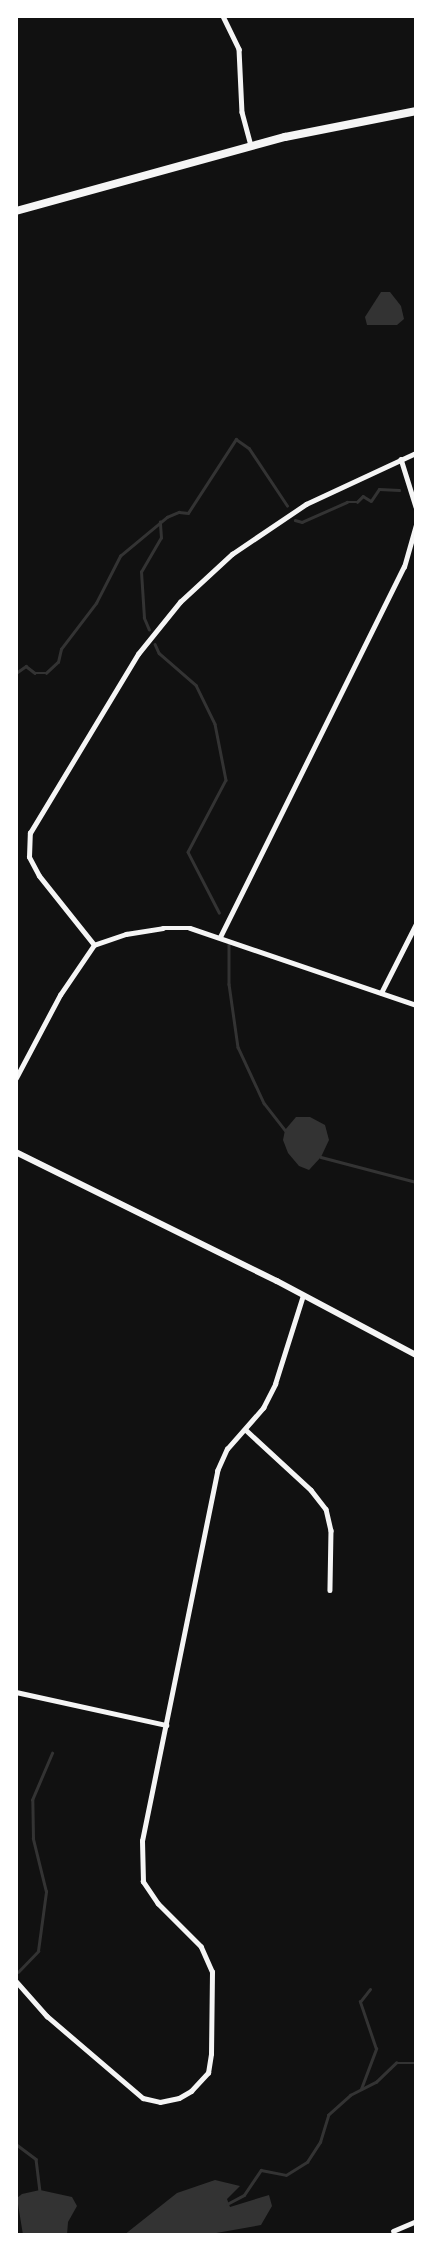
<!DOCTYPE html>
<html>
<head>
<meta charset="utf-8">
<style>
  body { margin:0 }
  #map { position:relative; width:432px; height:2251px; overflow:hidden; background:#111; font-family:"Alegreya Sans",sans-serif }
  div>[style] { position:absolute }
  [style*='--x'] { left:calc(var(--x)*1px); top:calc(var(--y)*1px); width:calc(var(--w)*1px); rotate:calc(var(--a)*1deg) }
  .water>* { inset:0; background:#333 }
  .stream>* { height:2.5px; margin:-1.25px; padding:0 1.25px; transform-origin:1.25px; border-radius:1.25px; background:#333 }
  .minor>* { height:4.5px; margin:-2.25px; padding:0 2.25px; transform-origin:2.25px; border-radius:2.25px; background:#f5f5f5 }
  .tertiary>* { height:5.5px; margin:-2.75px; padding:0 2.75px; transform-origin:2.75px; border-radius:2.75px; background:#f5f5f5 }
  .primary>* { height:8px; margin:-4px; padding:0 4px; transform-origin:4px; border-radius:4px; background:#f5f5f5 }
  span { translate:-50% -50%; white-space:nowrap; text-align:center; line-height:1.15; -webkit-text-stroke:5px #fff; paint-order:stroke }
  .frame { position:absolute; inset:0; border:18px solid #fff; pointer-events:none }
</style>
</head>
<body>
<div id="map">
  <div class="water">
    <div style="clip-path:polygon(381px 292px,390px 292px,401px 306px,404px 319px,397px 325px,367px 325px,365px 317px)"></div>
    <div style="clip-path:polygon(296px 1117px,310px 1117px,325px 1125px,329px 1140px,321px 1157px,309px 1170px,299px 1166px,288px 1153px,283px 1140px,285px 1130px)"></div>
    <div style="clip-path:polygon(215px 2180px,240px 2186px,227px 2199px,230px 2207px,269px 2195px,272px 2206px,261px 2225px,205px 2235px,124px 2235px,177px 2193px)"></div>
    <div style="clip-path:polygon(40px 2190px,72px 2197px,77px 2206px,68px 2222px,67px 2235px,23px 2235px,17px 2198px,22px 2194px)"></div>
  </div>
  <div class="stream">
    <div style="--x:295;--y:520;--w:7;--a:16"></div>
    <div style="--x:302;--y:522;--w:49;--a:-24"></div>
    <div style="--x:347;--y:502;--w:10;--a:0"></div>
    <div style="--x:357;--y:502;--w:8;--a:-45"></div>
    <div style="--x:363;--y:496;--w:9;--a:32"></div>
    <div style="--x:371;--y:501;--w:14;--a:-56"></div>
    <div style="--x:379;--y:489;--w:20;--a:3"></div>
    <div style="--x:149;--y:630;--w:13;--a:-113"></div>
    <div style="--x:144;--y:618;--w:46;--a:-93.7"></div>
    <div style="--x:141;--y:572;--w:39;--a:-60"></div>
    <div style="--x:161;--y:538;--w:16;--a:-94"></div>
    <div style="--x:155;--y:644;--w:10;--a:66"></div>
    <div style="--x:159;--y:653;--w:49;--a:40.9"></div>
    <div style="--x:196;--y:685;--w:43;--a:64"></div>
    <div style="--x:215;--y:724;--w:57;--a:78.9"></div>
    <div style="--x:226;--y:780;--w:81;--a:117.8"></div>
    <div style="--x:188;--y:852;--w:68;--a:62.7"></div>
    <div style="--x:16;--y:673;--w:12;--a:-35"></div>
    <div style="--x:26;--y:666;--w:11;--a:38"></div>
    <div style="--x:35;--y:673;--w:11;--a:0"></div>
    <div style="--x:46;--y:673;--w:16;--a:-43"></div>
    <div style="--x:58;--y:662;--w:13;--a:-77"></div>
    <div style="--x:61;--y:649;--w:58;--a:-52.7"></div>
    <div style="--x:96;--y:603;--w:53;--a:-62.9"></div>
    <div style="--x:120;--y:556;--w:61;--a:-39.7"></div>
    <div style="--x:167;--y:517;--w:13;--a:-23"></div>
    <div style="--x:179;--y:512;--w:9;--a:6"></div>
    <div style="--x:188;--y:513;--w:88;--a:-57"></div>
    <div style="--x:236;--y:439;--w:16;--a:35"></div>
    <div style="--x:249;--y:448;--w:69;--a:56.3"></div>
    <div style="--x:229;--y:945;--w:39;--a:90"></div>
    <div style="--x:229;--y:984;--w:64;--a:81.9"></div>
    <div style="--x:238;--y:1047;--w:62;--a:65.1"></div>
    <div style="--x:264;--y:1103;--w:34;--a:52"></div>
    <div style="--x:321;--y:1157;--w:98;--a:14.7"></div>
    <div style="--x:18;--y:1972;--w:29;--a:-46"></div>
    <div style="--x:38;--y:1951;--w:60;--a:-82.3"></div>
    <div style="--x:46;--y:1892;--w:55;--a:-103.8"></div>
    <div style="--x:33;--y:1839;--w:39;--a:-91"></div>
    <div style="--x:32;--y:1800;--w:51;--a:-66.9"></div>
    <div style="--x:361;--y:2089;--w:43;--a:-69.4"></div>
    <div style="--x:376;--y:2049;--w:50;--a:-108.8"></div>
    <div style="--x:360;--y:2002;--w:16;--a:-52"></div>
    <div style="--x:16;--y:2144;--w:25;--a:37"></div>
    <div style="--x:36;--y:2159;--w:31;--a:83"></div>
    <div style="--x:227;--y:2204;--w:19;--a:-28"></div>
    <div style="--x:244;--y:2195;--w:30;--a:-56"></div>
    <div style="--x:261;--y:2170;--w:25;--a:11"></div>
    <div style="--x:286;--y:2175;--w:25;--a:-32"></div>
    <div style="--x:307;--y:2162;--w:24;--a:-57"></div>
    <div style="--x:320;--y:2142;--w:28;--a:-73"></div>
    <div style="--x:328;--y:2115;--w:30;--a:-42"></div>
    <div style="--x:350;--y:2095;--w:29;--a:-27"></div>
    <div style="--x:376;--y:2082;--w:28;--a:-44"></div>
    <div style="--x:396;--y:2063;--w:20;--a:0"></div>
  </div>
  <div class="minor">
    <div style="--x:223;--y:16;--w:37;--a:64"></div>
    <div style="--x:239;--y:49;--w:63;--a:87.3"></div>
    <div style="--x:242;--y:112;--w:35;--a:75"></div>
    <div style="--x:401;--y:459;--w:50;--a:72.6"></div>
    <div style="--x:220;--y:937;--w:413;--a:-63.6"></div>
    <div style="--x:404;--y:567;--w:44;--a:-74.1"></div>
    <div style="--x:94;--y:945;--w:88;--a:-128.6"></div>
    <div style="--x:39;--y:876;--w:21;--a:-118"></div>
    <div style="--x:29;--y:857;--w:24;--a:-88"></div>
    <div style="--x:30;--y:833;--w:209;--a:-58.9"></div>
    <div style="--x:138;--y:654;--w:67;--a:-51.1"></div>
    <div style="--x:180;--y:602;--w:71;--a:-42.7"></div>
    <div style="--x:232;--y:554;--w:89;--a:-34"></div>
    <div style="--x:306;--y:504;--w:121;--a:-24.9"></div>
    <div style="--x:94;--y:945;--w:34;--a:-19"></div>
    <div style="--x:126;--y:934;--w:37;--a:-9"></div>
    <div style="--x:163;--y:928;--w:27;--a:0"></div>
    <div style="--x:190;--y:928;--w:239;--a:18.8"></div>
    <div style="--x:381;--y:993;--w:77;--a:-63.1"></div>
    <div style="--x:16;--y:1078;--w:94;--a:-62.1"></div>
    <div style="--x:60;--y:995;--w:60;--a:-55.8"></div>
    <div style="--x:246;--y:1430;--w:88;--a:42.7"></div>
    <div style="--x:311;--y:1490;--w:24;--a:52"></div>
    <div style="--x:326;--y:1509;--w:22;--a:77"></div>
    <div style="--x:331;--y:1530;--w:60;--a:91"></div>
    <div style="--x:16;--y:1692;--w:154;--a:12.4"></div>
    <div style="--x:16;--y:1981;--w:47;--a:48.5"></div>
    <div style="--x:47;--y:2016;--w:126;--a:40.5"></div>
    <div style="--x:143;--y:2098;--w:17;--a:13"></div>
    <div style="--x:160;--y:2102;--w:19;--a:-12"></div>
    <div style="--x:179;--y:2098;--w:14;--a:-30"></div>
    <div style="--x:191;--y:2091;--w:25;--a:-47"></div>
    <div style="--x:208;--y:2073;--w:19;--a:-81"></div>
    <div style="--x:211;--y:2054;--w:82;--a:-89.3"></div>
    <div style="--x:212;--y:1972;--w:27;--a:-114"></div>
    <div style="--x:201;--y:1947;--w:61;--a:-135"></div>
    <div style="--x:158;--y:1904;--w:27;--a:-124"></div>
    <div style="--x:143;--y:1882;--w:41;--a:-91.4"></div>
    <div style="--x:142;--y:1841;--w:378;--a:-78.5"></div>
    <div style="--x:217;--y:1471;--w:24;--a:-66"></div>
    <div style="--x:227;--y:1449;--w:55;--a:-48.7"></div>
    <div style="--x:263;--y:1408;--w:27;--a:-63"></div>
    <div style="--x:275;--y:1384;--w:93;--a:-72.5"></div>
    <div style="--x:393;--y:2231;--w:25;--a:-23"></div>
  </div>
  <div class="tertiary">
    <div style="--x:16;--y:1152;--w:291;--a:26.3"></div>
    <div style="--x:277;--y:1281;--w:157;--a:28"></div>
  </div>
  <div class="primary">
    <div style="--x:16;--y:211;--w:279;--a:-15.4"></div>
    <div style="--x:285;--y:137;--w:134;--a:-11.2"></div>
  </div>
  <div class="frame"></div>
</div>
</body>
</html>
